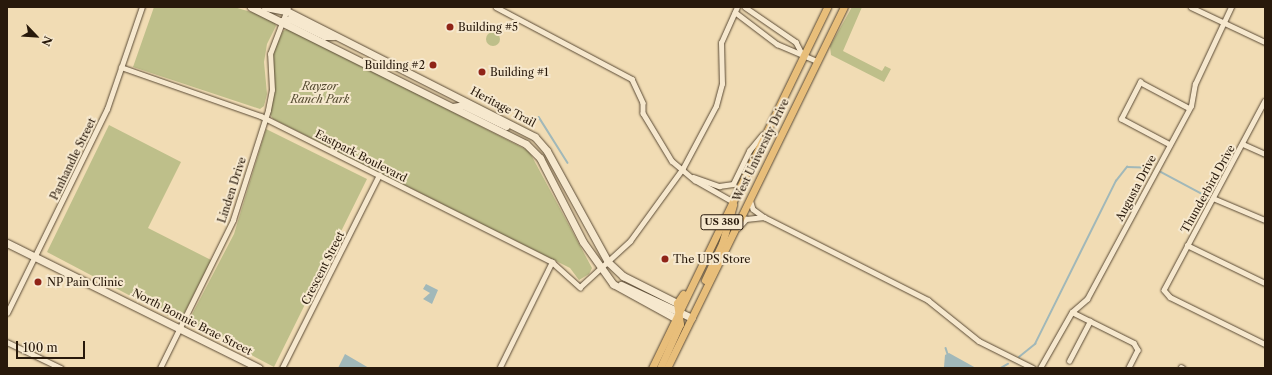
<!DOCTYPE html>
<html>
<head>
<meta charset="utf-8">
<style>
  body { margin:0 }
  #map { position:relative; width:1272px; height:375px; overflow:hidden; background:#f1dcb4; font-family:"Libre Caslon Text",serif }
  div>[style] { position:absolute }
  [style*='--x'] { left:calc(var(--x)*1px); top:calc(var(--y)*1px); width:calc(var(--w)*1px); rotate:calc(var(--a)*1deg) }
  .green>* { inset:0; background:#bebf8a }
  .round { border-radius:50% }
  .water>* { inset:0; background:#a1b8b9 }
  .stream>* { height:1.5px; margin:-0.75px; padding:0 0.75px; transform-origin:0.75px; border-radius:0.75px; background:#a1b8b9 }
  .roads { filter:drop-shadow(0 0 1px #5a4a35) drop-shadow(0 0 1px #5a4a35) }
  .street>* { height:4.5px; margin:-2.25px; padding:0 2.25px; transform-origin:2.25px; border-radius:2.25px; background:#f6e8ce }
  .secondary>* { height:7px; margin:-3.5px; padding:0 3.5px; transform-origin:3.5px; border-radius:3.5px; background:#f6e8ce }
  .primary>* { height:7px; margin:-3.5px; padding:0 3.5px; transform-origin:3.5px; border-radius:3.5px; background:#e8be7a }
  .dots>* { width:11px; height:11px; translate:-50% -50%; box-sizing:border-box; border:2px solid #f6e8ce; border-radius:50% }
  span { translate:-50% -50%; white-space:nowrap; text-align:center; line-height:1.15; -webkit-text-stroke:4px #f6e8ce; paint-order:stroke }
  .shield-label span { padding:1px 3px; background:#f6e8ce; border:1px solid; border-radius:3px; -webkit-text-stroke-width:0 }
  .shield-label { font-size:10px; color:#28190b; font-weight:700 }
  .poi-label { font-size:11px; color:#28190b }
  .left { translate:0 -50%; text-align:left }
  .right { translate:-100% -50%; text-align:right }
  .park-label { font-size:11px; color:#554b31; font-style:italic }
  .street-label { font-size:11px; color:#28190b }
  .frame { position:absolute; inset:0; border:8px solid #28190b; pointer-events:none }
  .north { position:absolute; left:16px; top:16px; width:40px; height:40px; -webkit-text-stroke:3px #f6e8ce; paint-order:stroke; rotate:115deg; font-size:11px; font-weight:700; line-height:16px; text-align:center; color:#28190b }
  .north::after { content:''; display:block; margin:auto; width:14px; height:18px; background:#28190b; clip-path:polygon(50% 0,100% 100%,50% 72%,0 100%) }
  .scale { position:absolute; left:16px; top:341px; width:69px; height:18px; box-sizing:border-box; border:2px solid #28190b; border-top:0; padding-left:5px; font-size:12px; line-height:14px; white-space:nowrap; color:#28190b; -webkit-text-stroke:3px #f6e8ce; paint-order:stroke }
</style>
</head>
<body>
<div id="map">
  <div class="green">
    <div style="clip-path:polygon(154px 7px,234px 7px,274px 19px,276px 26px,267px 44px,264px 62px,267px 94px,264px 106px,260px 109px,133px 67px)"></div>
    <div style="clip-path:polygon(852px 7px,862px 7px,843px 51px,882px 71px,885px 66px,891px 69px,884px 82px,831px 55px,830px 46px)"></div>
    <div style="clip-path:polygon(289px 28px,529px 151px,592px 268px,589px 274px,579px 280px,570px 268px,273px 119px,270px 114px,274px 93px,273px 53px,283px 31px)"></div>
    <div class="round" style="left:486px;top:32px;width:14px;height:14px"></div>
    <div style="clip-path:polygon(109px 125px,181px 162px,148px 228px,211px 260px,180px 322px,47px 252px)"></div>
    <div style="clip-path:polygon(266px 129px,367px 179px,274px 367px,188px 322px,234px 234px)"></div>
  </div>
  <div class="water">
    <div style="clip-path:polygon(426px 284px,438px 290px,432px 304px,423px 299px,430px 293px,423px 289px)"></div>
    <div style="clip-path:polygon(949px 353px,976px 368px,944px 367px,945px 355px)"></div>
    <div style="clip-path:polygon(345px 354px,369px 368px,338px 368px)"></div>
  </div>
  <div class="stream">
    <div style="--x:539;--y:117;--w:54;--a:57.8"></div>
    <div style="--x:1161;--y:172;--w:53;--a:28"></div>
    <div style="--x:946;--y:348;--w:6;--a:72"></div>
    <div style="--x:1019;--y:357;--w:21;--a:-39"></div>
    <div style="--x:1035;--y:344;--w:182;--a:-63.6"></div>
    <div style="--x:1116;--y:181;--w:18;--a:-52"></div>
    <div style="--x:1127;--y:167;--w:24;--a:2"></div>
    <div style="--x:1001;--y:368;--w:8;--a:-30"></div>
  </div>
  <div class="roads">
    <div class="street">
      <div style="--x:496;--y:7;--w:154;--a:27.9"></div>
      <div style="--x:632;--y:79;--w:26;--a:65"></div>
      <div style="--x:643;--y:103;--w:10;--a:90"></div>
      <div style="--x:643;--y:113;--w:56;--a:58.9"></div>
      <div style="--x:672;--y:161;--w:30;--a:40"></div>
      <div style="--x:695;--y:180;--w:43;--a:29.6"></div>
      <div style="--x:745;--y:7;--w:62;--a:34.5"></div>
      <div style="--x:796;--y:42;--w:13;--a:63"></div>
      <div style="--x:1191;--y:7;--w:82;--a:25.3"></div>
      <div style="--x:735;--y:12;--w:53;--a:37.3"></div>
      <div style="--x:777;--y:44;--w:43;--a:23"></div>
      <div style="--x:121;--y:67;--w:148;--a:19.3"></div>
      <div style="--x:261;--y:116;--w:326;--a:26.6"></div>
      <div style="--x:552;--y:262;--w:38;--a:42"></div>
      <div style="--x:580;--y:287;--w:68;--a:-42.6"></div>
      <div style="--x:630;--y:241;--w:90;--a:-54"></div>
      <div style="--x:683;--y:168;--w:70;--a:-62"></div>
      <div style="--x:716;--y:106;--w:23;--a:-75"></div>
      <div style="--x:722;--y:84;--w:41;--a:-91.4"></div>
      <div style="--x:721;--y:43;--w:39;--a:-66"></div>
      <div style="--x:1265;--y:101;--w:214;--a:118.1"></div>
      <div style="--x:1164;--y:290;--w:9;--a:49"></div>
      <div style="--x:1170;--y:297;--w:106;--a:26.3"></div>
      <div style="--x:1243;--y:144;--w:24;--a:24"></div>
      <div style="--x:1170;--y:145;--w:55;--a:-152"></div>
      <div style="--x:1121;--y:119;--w:42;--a:-62.8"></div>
      <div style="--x:1140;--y:82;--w:55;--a:28"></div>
      <div style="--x:693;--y:177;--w:28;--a:19"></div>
      <div style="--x:719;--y:186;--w:14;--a:-8"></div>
      <div style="--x:733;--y:184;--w:37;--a:-64"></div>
      <div style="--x:749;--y:151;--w:21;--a:-51"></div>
      <div style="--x:1213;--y:198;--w:56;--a:22.9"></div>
      <div style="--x:750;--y:199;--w:10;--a:73"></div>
      <div style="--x:753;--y:209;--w:14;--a:36"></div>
      <div style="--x:764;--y:217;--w:184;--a:26.8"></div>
      <div style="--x:928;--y:300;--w:65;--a:38.8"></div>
      <div style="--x:979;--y:341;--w:60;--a:26.6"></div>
      <div style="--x:738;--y:228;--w:12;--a:-48"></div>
      <div style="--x:746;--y:219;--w:18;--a:-6"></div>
      <div style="--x:1187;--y:245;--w:87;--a:26"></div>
      <div style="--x:1072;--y:312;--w:69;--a:26.6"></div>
      <div style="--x:1134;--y:343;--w:8;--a:60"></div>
      <div style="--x:1138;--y:350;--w:20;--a:117"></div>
      <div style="--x:7;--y:313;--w:227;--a:-63.9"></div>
      <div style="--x:107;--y:109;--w:108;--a:-71.1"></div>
      <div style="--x:7;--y:342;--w:60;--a:25.7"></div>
      <div style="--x:1069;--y:361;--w:45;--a:-62.3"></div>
      <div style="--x:500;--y:367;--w:117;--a:-63.7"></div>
      <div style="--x:1181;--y:367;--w:2;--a:27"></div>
      <div style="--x:160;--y:368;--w:165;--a:-63.7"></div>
      <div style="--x:233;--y:220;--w:115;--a:-72.3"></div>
      <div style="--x:268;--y:110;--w:20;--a:-79"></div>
      <div style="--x:272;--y:90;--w:36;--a:-93"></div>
      <div style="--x:270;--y:54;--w:50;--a:-69"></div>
      <div style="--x:282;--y:368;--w:216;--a:-63.3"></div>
      <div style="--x:1040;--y:368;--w:64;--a:-60.3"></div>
      <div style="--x:1072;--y:312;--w:20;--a:-41"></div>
      <div style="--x:1087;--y:299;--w:219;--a:-61.7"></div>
      <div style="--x:1191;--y:106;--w:22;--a:-80"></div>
      <div style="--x:1195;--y:84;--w:85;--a:-64.9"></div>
    </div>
    <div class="secondary">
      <div style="--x:251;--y:7;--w:307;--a:26.5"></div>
      <div style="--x:526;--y:144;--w:20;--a:45"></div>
      <div style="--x:540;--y:158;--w:94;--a:62.9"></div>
      <div style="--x:583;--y:242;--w:52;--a:54.5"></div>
      <div style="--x:613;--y:284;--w:71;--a:28.7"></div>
      <div style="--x:265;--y:7;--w:20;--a:11"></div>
      <div style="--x:279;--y:7;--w:287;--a:26.9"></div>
      <div style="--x:535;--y:137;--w:18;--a:49"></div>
      <div style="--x:547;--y:151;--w:127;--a:61.2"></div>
      <div style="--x:608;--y:262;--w:21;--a:43"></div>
      <div style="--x:623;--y:276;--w:60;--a:26.6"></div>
      <div style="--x:282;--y:21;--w:8;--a:-14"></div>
      <div style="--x:290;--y:19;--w:39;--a:26"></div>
      <div style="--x:325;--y:36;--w:9;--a:0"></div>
      <div style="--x:453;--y:107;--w:10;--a:-11"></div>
      <div style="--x:463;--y:105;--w:48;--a:26"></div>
      <div style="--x:7;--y:243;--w:281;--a:26.4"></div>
      <div style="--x:621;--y:285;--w:78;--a:24.9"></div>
    </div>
    <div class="primary">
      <div style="--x:705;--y:280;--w:40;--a:-65"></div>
      <div style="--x:722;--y:244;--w:41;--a:-74.2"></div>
      <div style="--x:652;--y:368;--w:401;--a:-64.1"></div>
      <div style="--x:660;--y:368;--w:48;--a:-65.6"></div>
      <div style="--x:680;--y:324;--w:21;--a:-98"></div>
      <div style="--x:677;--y:303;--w:11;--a:-56"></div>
      <div style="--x:667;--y:368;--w:402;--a:-63.9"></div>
    </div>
  </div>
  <div class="dots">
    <div style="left:450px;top:27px;background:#8f2418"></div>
    <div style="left:433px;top:65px;background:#8f2418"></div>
    <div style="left:482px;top:72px;background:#8f2418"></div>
    <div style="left:665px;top:259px;background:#8f2418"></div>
    <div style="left:38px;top:282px;background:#8f2418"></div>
  </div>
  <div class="shield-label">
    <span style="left:722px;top:222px">US 380</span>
  </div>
  <div class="poi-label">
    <span class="left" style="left:458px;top:27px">Building #5</span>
    <span class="right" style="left:425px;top:65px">Building #2</span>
    <span class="left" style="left:490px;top:72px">Building #1</span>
    <span class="left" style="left:673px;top:259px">The UPS Store</span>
    <span class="left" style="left:47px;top:282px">NP Pain Clinic</span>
  </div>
  <div class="park-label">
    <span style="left:320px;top:93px">Rayzor<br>Ranch Park</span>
  </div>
  <div class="street-label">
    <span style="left:503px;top:107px;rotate:28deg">Heritage Trail</span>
    <span style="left:761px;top:150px;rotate:-64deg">West University Drive</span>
    <span style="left:361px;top:156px;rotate:27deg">Eastpark Boulevard</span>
    <span style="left:73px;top:159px;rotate:-64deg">Panhandle Street</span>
    <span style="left:1136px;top:188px;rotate:-62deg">Augusta Drive</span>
    <span style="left:1208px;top:189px;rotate:-61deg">Thunderbird Drive</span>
    <span style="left:232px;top:190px;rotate:-72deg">Linden Drive</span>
    <span style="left:323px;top:268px;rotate:-63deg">Crescent Street</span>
    <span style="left:192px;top:322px;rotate:27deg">North Bonnie Brae Street</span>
  </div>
  <div class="frame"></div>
  <div class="north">N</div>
  <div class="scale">100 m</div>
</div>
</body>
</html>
